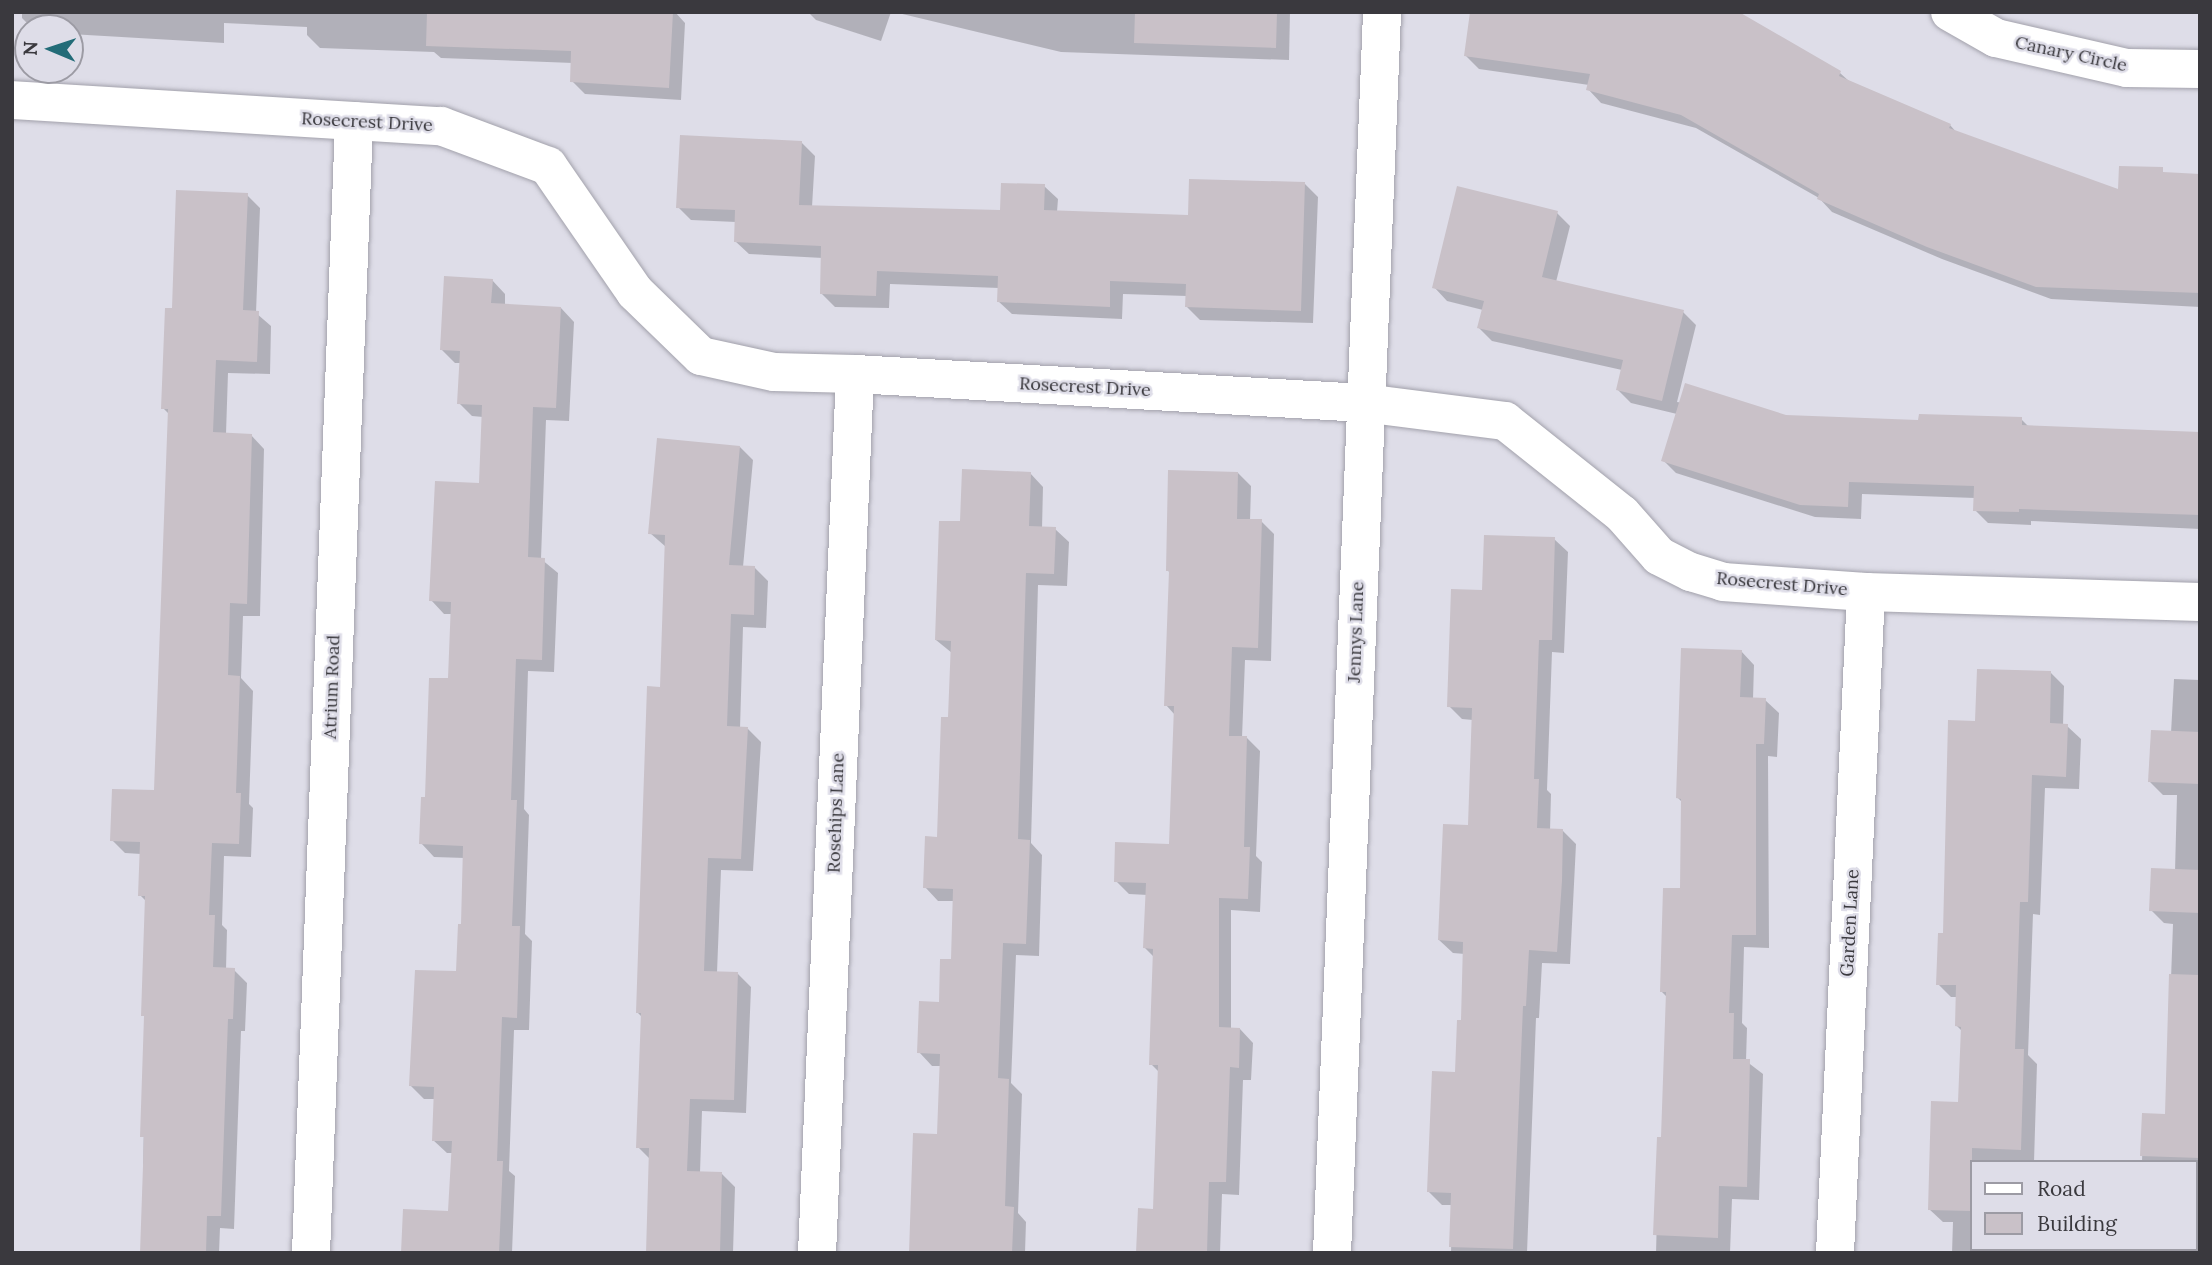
<!DOCTYPE html>
<html>
<head>
<meta charset="utf-8">
<style>
  body { margin:0 }
  #map { position:relative; width:2212px; height:1265px; overflow:hidden; background:#dedde8; font-family:Lora,serif }
  div>[style] { position:absolute }
  [style*='--x'] { left:calc(var(--x)*1px); top:calc(var(--y)*1px); width:calc(var(--w)*1px); rotate:calc(var(--a)*1deg) }
  .shadow>* { inset:0; background:#0003 }
  .building>* { inset:0; background:#c9c1c8 }
  .roads { filter:drop-shadow(0 0 2px #a2a1ab) drop-shadow(0 0 2px #a2a1ab) }
  .minor>* { height:38px; margin:-19px; padding:0 19px; transform-origin:19px; border-radius:19px; background:#fff }
  span { translate:-50% -50%; white-space:nowrap; text-align:center; line-height:1.15; -webkit-text-stroke:5px #dedde8; paint-order:stroke }
  .street-label { font-size:18px; color:#3a393e }
  .frame { position:absolute; inset:0; border:14px solid #3a393e; pointer-events:none }
  .legend { position:absolute; left:1970px; top:1160px; width:228px; height:91px; box-sizing:border-box; background:#dedde8; border:2px solid #9c9ba4; margin:0; padding:9px 12px; list-style:none; font-size:21px; color:#3a393e }
  .legend li { display:flex; align-items:center; gap:14px; height:35px }
  .legend b { width:35px; border:2px solid #9c9ba4 }
  .north { position:absolute; left:14px; top:14px; width:70px; height:70px; box-sizing:border-box; background:#dedde8; border:2px solid #9c9ba4; border-radius:50%; rotate:272deg; font-size:19px; font-weight:700; line-height:28px; text-align:center; color:#3a393e }
  .north::after { content:''; display:block; margin:auto; width:24px; height:32px; background:#236c78; clip-path:polygon(50% 0,100% 100%,50% 72%,0 100%) }
</style>
</head>
<body>
<div id="map">
  <div class="shadow">
    <div style="clip-path:polygon(22px 12px,675px 12px,685px 23px,681px 100px,585px 94px,572px 81px,573px 63px,441px 58px,434px 52px,320px 48px,307px 35px,307px 27px,224px 23px,224px 43px,70px 34px,70px 28px,32px 28px,22px 18px)"></div>
    <div style="clip-path:polygon(808px 12px,891px 12px,881px 41px,816px 20px)"></div>
    <div style="clip-path:polygon(894px 12px,1290px 12px,1289px 60px,1061px 52px)"></div>
    <div style="clip-path:polygon(1466px 56px,1840px 73px,1850px 82px,1950px 125px,1958px 134px,2119px 191px,2200px 194px,2200px 307px,2051px 299px,1942px 259px,1832px 212px,1819px 198px,1696px 128px,1601px 103px,1588px 89px,1589px 85px,1479px 69px)"></div>
    <div style="clip-path:polygon(12px 132px,14px 134px,12px 175px)"></div>
    <div style="clip-path:polygon(801px 142px,815px 156px,812px 207px,1002px 212px,1044px 186px,1058px 199px,1057px 212px,1190px 217px,1305px 184px,1318px 197px,1313px 323px,1200px 320px,1187px 307px,1187px 296px,1123px 294px,1122px 319px,1012px 314px,998px 301px,999px 288px,890px 284px,889px 308px,835px 307px,821px 293px,823px 258px,749px 254px,735px 241px,736px 222px,691px 220px,678px 207px)"></div>
    <div style="clip-path:polygon(247px 195px,260px 208px,256px 313px,271px 326px,270px 374px,228px 373px,226px 434px,251px 435px,264px 449px,260px 616px,243px 616px,241px 678px,253px 691px,249px 804px,253px 808px,251px 857px,224px 856px,222px 925px,227px 930px,226px 970px,234px 970px,247px 983px,245px 1031px,241px 1031px,234px 1229px,220px 1228px,219px 1253px,142px 1253px,147px 902px,140px 895px,141px 854px,125px 853px,112px 840px,155px 792px,170px 415px,163px 408px,174px 310px)"></div>
    <div style="clip-path:polygon(1557px 213px,1570px 226px,1556px 282px,1683px 312px,1696px 325px,1677px 402px,1785px 417px,1920px 422px,2021px 419px,2029px 427px,2200px 434px,2200px 529px,2031px 521px,2031px 525px,1988px 523px,1975px 510px,1975px 498px,1862px 494px,1861px 519px,1815px 517px,1676px 473px,1663px 460px,1677px 414px,1631px 403px,1618px 390px,1622px 370px,1492px 341px,1479px 328px,1483px 310px,1447px 301px,1434px 287px)"></div>
    <div style="clip-path:polygon(492px 280px,505px 294px,505px 306px,561px 308px,574px 322px,569px 421px,546px 420px,541px 559px,558px 573px,554px 672px,528px 671px,524px 809px,529px 815px,525px 934px,532px 941px,529px 1030px,514px 1030px,509px 1171px,515px 1176px,512px 1253px,403px 1253px,450px 1213px,453px 1153px,447px 1153px,433px 1140px,435px 1099px,424px 1099px,411px 1086px,458px 973px,462px 926px,465px 858px,434px 857px,421px 843px,450px 680px,452px 614px,444px 614px,431px 600px,481px 485px,483px 417px,472px 416px,459px 403px,461px 363px,455px 363px,442px 350px)"></div>
    <div style="clip-path:polygon(740px 447px,753px 460px,743px 567px,755px 568px,768px 581px,766px 628px,743px 627px,740px 729px,748px 729px,761px 742px,753px 871px,721px 870px,717px 973px,738px 974px,751px 987px,746px 1113px,702px 1111px,700px 1173px,722px 1174px,735px 1187px,733px 1253px,648px 1253px,651px 1160px,638px 1147px,642px 1017px,637px 1012px,661px 689px,666px 547px,650px 533px)"></div>
    <div style="clip-path:polygon(1030px 473px,1043px 487px,1042px 529px,1055px 529px,1069px 542px,1067px 586px,1038px 585px,1031px 843px,1042px 855px,1039px 956px,1016px 955px,1011px 1083px,1022px 1094px,1018px 1213px,1026px 1222px,1025px 1253px,910px 1253px,939px 1136px,941px 1066px,932px 1066px,919px 1052px,941px 1004px,952px 961px,955px 901px,938px 901px,925px 887px,938px 838px,950px 719px,952px 653px,936px 640px,962px 523px)"></div>
    <div style="clip-path:polygon(1238px 473px,1251px 486px,1250px 521px,1261px 521px,1274px 534px,1271px 661px,1245px 660px,1242px 738px,1247px 738px,1260px 751px,1256px 856px,1262px 862px,1260px 912px,1231px 910px,1231px 1029px,1240px 1029px,1253px 1043px,1251px 1080px,1243px 1080px,1239px 1195px,1222px 1194px,1220px 1253px,1138px 1253px,1154px 1211px,1159px 1072px,1151px 1064px,1154px 957px,1145px 948px,1148px 895px,1129px 894px,1116px 881px,1171px 846px,1175px 715px,1166px 705px,1171px 573px,1168px 571px)"></div>
    <div style="clip-path:polygon(1554px 539px,1568px 552px,1564px 653px,1552px 652px,1547px 790px,1551px 794px,1550px 831px,1563px 831px,1576px 844px,1570px 964px,1542px 963px,1539px 1018px,1536px 1018px,1527px 1253px,1451px 1253px,1452px 1205px,1442px 1205px,1428px 1191px,1457px 1074px,1462px 1022px,1465px 954px,1453px 953px,1439px 940px,1469px 827px,1473px 720px,1462px 719px,1449px 706px,1483px 592px)"></div>
    <div style="clip-path:polygon(1741px 651px,1754px 665px,1753px 699px,1765px 700px,1779px 713px,1777px 757px,1768px 756px,1769px 948px,1744px 947px,1742px 1023px,1747px 1028px,1746px 1061px,1763px 1074px,1759px 1200px,1732px 1199px,1730px 1253px,1656px 1253px,1659px 1138px,1663px 1139px,1668px 998px,1661px 991px,1682px 890px,1683px 803px,1678px 798px)"></div>
    <div style="clip-path:polygon(2051px 673px,2064px 686px,2063px 726px,2067px 726px,2081px 739px,2079px 789px,2045px 788px,2040px 915px,2033px 914px,2028px 1055px,2037px 1064px,2034px 1162px,1972px 1162px,1972px 1249px,2031px 1249px,2031px 1253px,1952px 1253px,1953px 1222px,1943px 1222px,1929px 1209px,1960px 1104px,1962px 1031px,1957px 1026px,1958px 997px,1951px 997px,1938px 984px,1977px 723px)"></div>
    <div style="clip-path:polygon(2174px 679px,2200px 680px,2200px 1253px,2153px 1253px,2153px 1249px,2196px 1249px,2196px 1162px,2142px 1162px,2143px 1115px,2166px 1116px,2173px 924px,2164px 923px,2151px 910px,2175px 871px,2177px 795px,2163px 795px,2150px 782px,2171px 733px)"></div>
  </div>
  <div class="building">
    <div style="clip-path:polygon(427px 12px,673px 12px,669px 88px,570px 82px,571px 51px,426px 46px)"></div>
    <div style="clip-path:polygon(1135px 12px,1277px 12px,1276px 48px,1134px 43px)"></div>
    <div style="clip-path:polygon(1470px 12px,1739px 12px,1841px 71px,1839px 76px,1951px 124px,1949px 128px,2118px 189px,2119px 166px,2163px 167px,2163px 172px,2200px 174px,2200px 293px,2036px 287px,1927px 247px,1817px 199px,1819px 194px,1681px 115px,1586px 90px,1590px 74px,1464px 56px)"></div>
    <div style="clip-path:polygon(680px 135px,802px 141px,799px 205px,1000px 210px,1001px 183px,1045px 184px,1044px 210px,1188px 215px,1189px 179px,1305px 182px,1301px 311px,1185px 307px,1186px 284px,1110px 281px,1110px 307px,997px 302px,998px 276px,877px 271px,876px 296px,820px 294px,821px 246px,734px 242px,735px 210px,676px 208px)"></div>
    <div style="clip-path:polygon(1457px 186px,1558px 211px,1542px 277px,1684px 310px,1662px 401px,1616px 390px,1623px 360px,1477px 328px,1484px 301px,1432px 288px)"></div>
    <div style="clip-path:polygon(176px 190px,248px 193px,243px 310px,259px 311px,257px 362px,216px 360px,213px 432px,252px 434px,247px 604px,230px 603px,228px 675px,240px 676px,236px 793px,241px 793px,239px 844px,212px 843px,209px 915px,215px 915px,213px 967px,235px 968px,233px 1019px,228px 1019px,221px 1216px,207px 1216px,206px 1253px,140px 1253px,144px 1137px,140px 1137px,144px 1016px,141px 1016px,145px 896px,138px 896px,140px 842px,110px 841px,112px 789px,154px 790px,168px 409px,161px 409px,165px 308px,172px 308px)"></div>
    <div style="clip-path:polygon(444px 276px,493px 279px,491px 303px,561px 307px,556px 408px,533px 407px,528px 557px,545px 558px,542px 660px,516px 659px,511px 800px,517px 800px,512px 926px,520px 926px,517px 1018px,502px 1017px,497px 1161px,503px 1161px,499px 1253px,401px 1253px,403px 1209px,448px 1211px,452px 1141px,432px 1141px,434px 1087px,409px 1086px,415px 970px,456px 971px,458px 924px,461px 924px,463px 846px,419px 844px,421px 797px,425px 797px,429px 678px,448px 678px,451px 602px,429px 601px,435px 481px,479px 483px,482px 405px,457px 404px,460px 351px,440px 350px)"></div>
    <div style="clip-path:polygon(1685px 383px,1786px 415px,1918px 420px,1919px 414px,2022px 417px,2022px 425px,2200px 432px,2200px 515px,2019px 509px,2019px 512px,1973px 511px,1974px 486px,1849px 482px,1848px 507px,1800px 505px,1661px 461px)"></div>
    <div style="clip-path:polygon(657px 438px,740px 446px,729px 565px,755px 566px,754px 615px,731px 614px,727px 726px,748px 727px,741px 859px,708px 858px,704px 971px,738px 972px,734px 1100px,690px 1099px,687px 1171px,722px 1172px,720px 1253px,646px 1253px,649px 1148px,636px 1148px,641px 1013px,636px 1013px,647px 686px,660px 687px,665px 535px,648px 534px)"></div>
    <div style="clip-path:polygon(962px 469px,1031px 472px,1029px 526px,1056px 527px,1054px 574px,1026px 573px,1018px 839px,1030px 840px,1026px 944px,1003px 943px,998px 1078px,1009px 1079px,1005px 1206px,1014px 1207px,1012px 1253px,909px 1253px,913px 1133px,937px 1134px,940px 1054px,917px 1053px,919px 1001px,939px 1002px,940px 959px,951px 959px,953px 889px,923px 888px,925px 836px,937px 837px,941px 717px,948px 717px,951px 641px,935px 640px,939px 521px,960px 521px)"></div>
    <div style="clip-path:polygon(1168px 470px,1238px 472px,1237px 519px,1262px 519px,1258px 648px,1232px 647px,1229px 736px,1247px 736px,1244px 847px,1250px 847px,1248px 899px,1219px 898px,1219px 1027px,1240px 1028px,1239px 1068px,1230px 1067px,1226px 1182px,1209px 1182px,1207px 1253px,1136px 1253px,1138px 1208px,1153px 1209px,1158px 1065px,1149px 1065px,1153px 949px,1143px 948px,1146px 883px,1114px 882px,1115px 842px,1169px 844px,1174px 706px,1164px 706px,1169px 571px,1166px 571px)"></div>
    <div style="clip-path:polygon(1484px 535px,1555px 537px,1552px 640px,1539px 640px,1534px 779px,1539px 779px,1537px 828px,1563px 829px,1562px 881px,1557px 952px,1529px 950px,1526px 1006px,1523px 1006px,1513px 1249px,1449px 1247px,1451px 1193px,1427px 1192px,1432px 1071px,1455px 1072px,1457px 1020px,1461px 1020px,1463px 942px,1438px 940px,1443px 824px,1468px 825px,1472px 708px,1447px 707px,1451px 589px,1482px 590px)"></div>
    <div style="clip-path:polygon(1681px 648px,1742px 650px,1740px 697px,1766px 698px,1764px 744px,1756px 744px,1756px 935px,1732px 935px,1729px 1013px,1734px 1013px,1733px 1059px,1750px 1059px,1747px 1187px,1719px 1186px,1718px 1238px,1653px 1235px,1657px 1137px,1661px 1137px,1666px 992px,1660px 992px,1663px 888px,1680px 888px,1681px 799px,1676px 798px)"></div>
    <div style="clip-path:polygon(1977px 669px,2051px 671px,2050px 723px,2068px 724px,2066px 777px,2032px 775px,2028px 902px,2020px 902px,2015px 1049px,2024px 1049px,2021px 1150px,1972px 1148px,1972px 1211px,1928px 1210px,1931px 1101px,1958px 1102px,1961px 1027px,1955px 1026px,1956px 985px,1936px 985px,1938px 933px,1943px 933px,1948px 720px,1975px 721px)"></div>
    <div style="clip-path:polygon(2151px 730px,2200px 732px,2200px 784px,2148px 782px)"></div>
    <div style="clip-path:polygon(2151px 868px,2200px 870px,2200px 913px,2149px 911px)"></div>
    <div style="clip-path:polygon(2169px 974px,2200px 975px,2200px 1158px,2140px 1156px,2142px 1113px,2165px 1114px)"></div>
  </div>
  <div class="roads">
    <div class="minor">
      <div style="--x:1950;--y:12;--w:53;--a:29.5"></div>
      <div style="--x:1996;--y:38;--w:134;--a:12.9"></div>
      <div style="--x:2127;--y:68;--w:73;--a:0.8"></div>
      <div style="--x:12;--y:100;--w:430;--a:3.5"></div>
      <div style="--x:441;--y:126;--w:114;--a:20.5"></div>
      <div style="--x:548;--y:166;--w:153;--a:55.4"></div>
      <div style="--x:635;--y:292;--w:92;--a:44.1"></div>
      <div style="--x:701;--y:356;--w:75;--a:12.4"></div>
      <div style="--x:774;--y:372;--w:81;--a:1.4"></div>
      <div style="--x:855;--y:374;--w:510;--a:3.26"></div>
      <div style="--x:1364;--y:403;--w:142;--a:7.3"></div>
      <div style="--x:1505;--y:421;--w:149;--a:38.5"></div>
      <div style="--x:1622;--y:514;--w:56;--a:48.6"></div>
      <div style="--x:1659;--y:556;--w:36;--a:27"></div>
      <div style="--x:1691;--y:572;--w:34;--a:17"></div>
      <div style="--x:1723;--y:582;--w:143;--a:4"></div>
      <div style="--x:1866;--y:592;--w:334;--a:1.7"></div>
      <div style="--x:311;--y:1253;--w:1133;--a:-87.82"></div>
      <div style="--x:817;--y:1253;--w:880;--a:-87.52"></div>
      <div style="--x:1332;--y:1253;--w:1242;--a:-87.69"></div>
      <div style="--x:1835;--y:1253;--w:662;--a:-87.31"></div>
    </div>
  </div>
  <div class="street-label">
    <span style="left:2071px;top:54px;rotate:12deg">Canary Circle</span>
    <span style="left:367px;top:122px;rotate:3deg">Rosecrest Drive</span>
    <span style="left:1085px;top:387px;rotate:3deg">Rosecrest Drive</span>
    <span style="left:1782px;top:584px;rotate:5deg">Rosecrest Drive</span>
    <span style="left:1356px;top:632px;rotate:-88deg">Jennys Lane</span>
    <span style="left:332px;top:687px;rotate:-88deg">Atrium Road</span>
    <span style="left:836px;top:813px;rotate:-88deg">Rosehips Lane</span>
    <span style="left:1850px;top:923px;rotate:-87deg">Garden Lane</span>
  </div>
  <div class="frame"></div>
  <ul class="legend">
  <li><b style="height:9px;background:#fff"></b>Road</li>
  <li><b style="height:19px;background:#c9c1c8"></b>Building</li>
  </ul>
  <div class="north">N</div>
</div>
</body>
</html>
